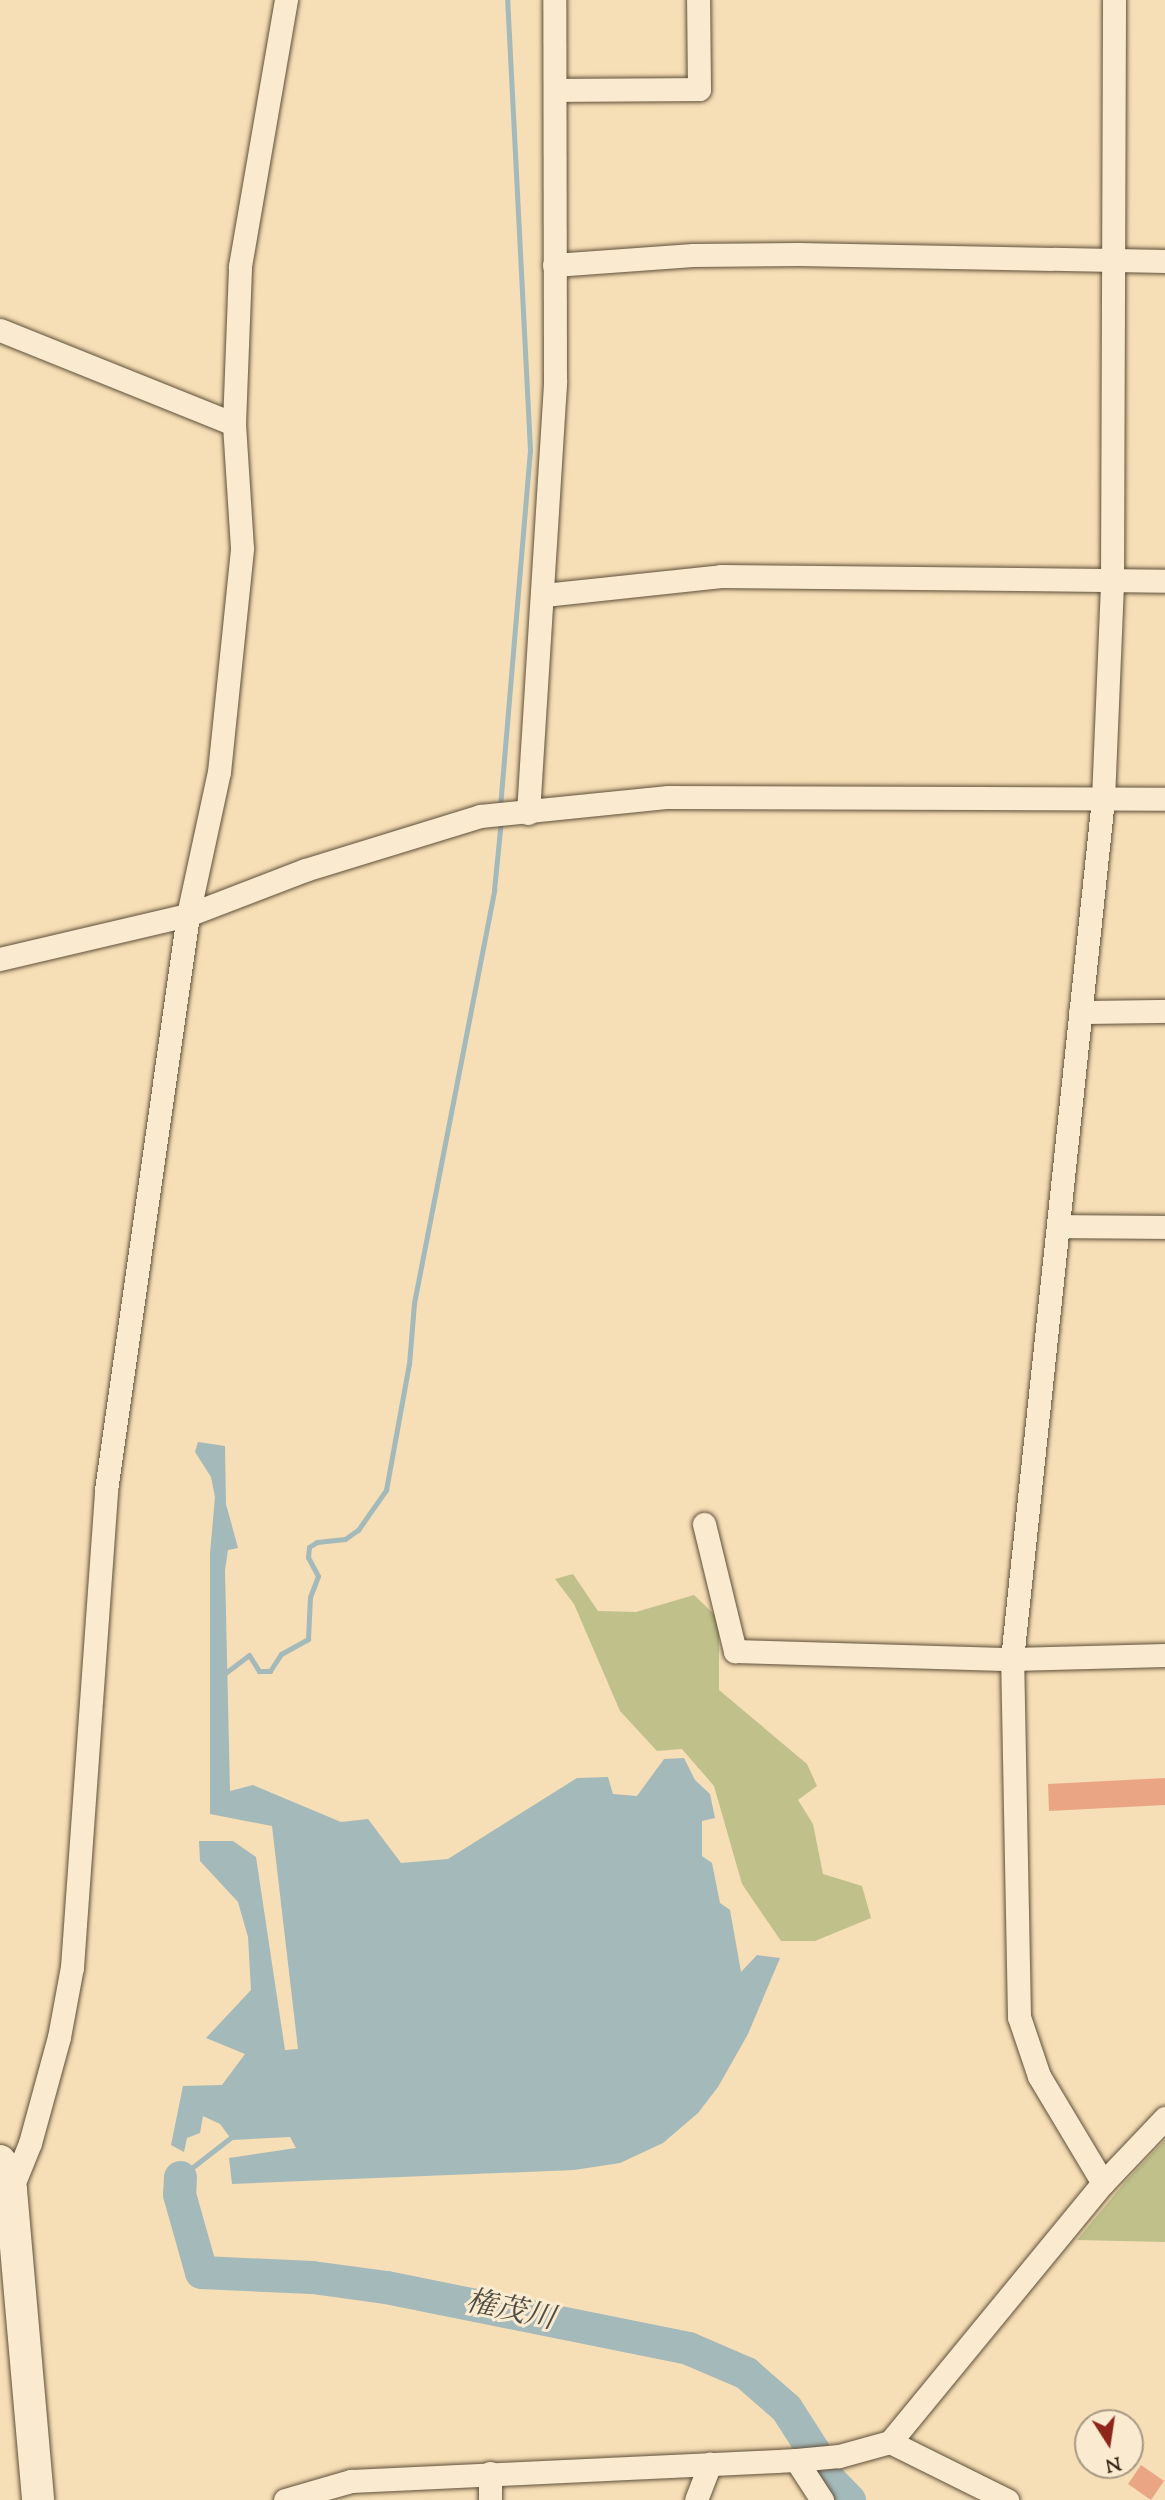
<!DOCTYPE html>
<html>
<head>
<meta charset="utf-8">
<style>
  body { margin:0 }
  #map { position:relative; width:1165px; height:2500px; overflow:hidden; background:#f6deb6; font-family:"Sorts Mill Goudy","Noto Serif JP",serif }
  div>[style] { position:absolute }
  [style*='--x'] { left:calc(var(--x)*1px); top:calc(var(--y)*1px); width:calc(var(--w)*1px); rotate:calc(var(--a)*1deg) }
  .green>* { inset:0; background:#c0c08b }
  .water>* { inset:0; background:#a3b9ba }
  .stream>* { height:5px; margin:-2.5px; padding:0 2.5px; transform-origin:2.5px; border-radius:2.5px; background:#a3b9ba }
  .river>* { height:33px; margin:-16.5px; padding:0 16.5px; transform-origin:16.5px; border-radius:16.5px; background:#a3b9ba }
  .building>* { inset:0; background:#eaa684 }
  .roads { filter:drop-shadow(0 0 2px #5f5039) drop-shadow(0 0 2px #5f5039) }
  .street>* { height:23px; margin:-11.5px; padding:0 11.5px; transform-origin:11.5px; border-radius:11.5px; background:#f9ead0 }
  .secondary>* { height:32px; margin:-16px; padding:0 16px; transform-origin:16px; border-radius:16px; background:#f9ead0 }
  span { translate:-50% -50%; white-space:nowrap; text-align:center; line-height:1.15; -webkit-text-stroke:6px #f9ead0; paint-order:stroke }
  .water-label { font-size:30px; color:#504e42; font-style:italic }
  .north { position:absolute; left:1074px; top:2409px; width:70px; height:70px; box-sizing:border-box; background:#f9ead0; border:2px solid #a79983; border-radius:50%; rotate:168deg; font-size:19px; font-weight:700; line-height:28px; text-align:center; color:#2d200f }
  .north::after { content:''; display:block; margin:auto; width:24px; height:32px; background:#8f2418; clip-path:polygon(50% 0,100% 100%,50% 72%,0 100%) }
</style>
</head>
<body>
<div id="map">
  <div class="green">
    <div style="clip-path:polygon(573px 1574px,598px 1611px,636px 1612px,694px 1595px,719px 1619px,719px 1690px,807px 1764px,817px 1786px,798px 1800px,813px 1824px,823px 1874px,862px 1886px,871px 1918px,815px 1941px,781px 1941px,742px 1884px,714px 1786px,682px 1749px,657px 1751px,620px 1711px,574px 1604px,555px 1579px)"></div>
    <div style="clip-path:polygon(1165px 2140px,1165px 2242px,1077px 2240px,1126px 2181px)"></div>
  </div>
  <div class="water">
    <div style="clip-path:polygon(198px 1442px,225px 1446px,226px 1504px,238px 1548px,228px 1550px,225px 1570px,230px 1791px,253px 1785px,341px 1822px,368px 1819px,401px 1863px,448px 1859px,577px 1778px,608px 1777px,613px 1794px,637px 1796px,664px 1759px,684px 1758px,695px 1780px,710px 1794px,715px 1818px,702px 1821px,702px 1856px,712px 1863px,720px 1903px,730px 1910px,741px 1972px,757px 1955px,780px 1958px,748px 2034px,718px 2087px,698px 2113px,663px 2143px,620px 2163px,574px 2170px,232px 2184px,229px 2158px,296px 2148px,290px 2137px,232px 2140px,220px 2124px,203px 2116px,200px 2133px,187px 2138px,184px 2152px,171px 2145px,183px 2086px,222px 2085px,245px 2054px,206px 2038px,251px 1990px,248px 1937px,238px 1902px,200px 1861px,199px 1841px,233px 1841px,256px 1857px,285px 2050px,298px 2049px,272px 1826px,210px 1814px,210px 1554px,215px 1497px,211px 1477px,195px 1452px)"></div>
  </div>
  <div class="stream">
    <div style="--x:500;--y:807;--w:358;--a:-85.2"></div>
    <div style="--x:530;--y:450;--w:451;--a:-92.9"></div>
    <div style="--x:224;--y:1674;--w:31;--a:-37"></div>
    <div style="--x:249;--y:1655;--w:19;--a:58"></div>
    <div style="--x:259;--y:1671;--w:11;--a:0"></div>
    <div style="--x:270;--y:1671;--w:20;--a:-57"></div>
    <div style="--x:281;--y:1654;--w:31;--a:-29"></div>
    <div style="--x:308;--y:1639;--w:42;--a:-87.3"></div>
    <div style="--x:310;--y:1597;--w:22;--a:-69"></div>
    <div style="--x:318;--y:1576;--w:21;--a:-118"></div>
    <div style="--x:308;--y:1557;--w:10;--a:-84"></div>
    <div style="--x:309;--y:1547;--w:9;--a:-32"></div>
    <div style="--x:317;--y:1542;--w:28;--a:-6"></div>
    <div style="--x:345;--y:1539;--w:16;--a:-35"></div>
    <div style="--x:358;--y:1530;--w:49;--a:-55"></div>
    <div style="--x:386;--y:1490;--w:128;--a:-79.7"></div>
    <div style="--x:409;--y:1364;--w:61;--a:-85.3"></div>
    <div style="--x:414;--y:1303;--w:421;--a:-79"></div>
    <div style="--x:494;--y:890;--w:70;--a:-84.3"></div>
    <div style="--x:180;--y:2177;--w:68;--a:-37.9"></div>
  </div>
  <div class="river">
    <div style="--x:180;--y:2177;--w:17;--a:93"></div>
    <div style="--x:179;--y:2194;--w:81;--a:74.2"></div>
    <div style="--x:201;--y:2272;--w:111;--a:2.6"></div>
    <div style="--x:312;--y:2277;--w:75;--a:7.7"></div>
    <div style="--x:386;--y:2287;--w:308;--a:11.4"></div>
    <div style="--x:688;--y:2348;--w:63;--a:23.3"></div>
    <div style="--x:746;--y:2373;--w:53;--a:41.2"></div>
    <div style="--x:786;--y:2408;--w:50;--a:57.3"></div>
    <div style="--x:813;--y:2450;--w:21;--a:71"></div>
    <div style="--x:820;--y:2470;--w:42;--a:46"></div>
  </div>
  <div class="building">
    <div style="clip-path:polygon(1165px 1778px,1165px 1805px,1049px 1811px,1048px 1784px)"></div>
    <div style="clip-path:polygon(1141px 2465px,1164px 2481px,1151px 2500px,1128px 2484px)"></div>
  </div>
  <div class="roads">
    <div class="street">
      <div style="--x:557;--y:90;--w:142;--a:-0.4"></div>
      <div style="--x:699;--y:89;--w:89;--a:-90.6"></div>
      <div style="--x:554;--y:265;--w:139;--a:-4.1"></div>
      <div style="--x:693;--y:255;--w:105;--a:-0.5"></div>
      <div style="--x:798;--y:254;--w:367;--a:1.1"></div>
      <div style="--x:0;--y:330;--w:252;--a:21.9"></div>
      <div style="--x:544;--y:595;--w:178;--a:-6.1"></div>
      <div style="--x:721;--y:576;--w:444;--a:0.6"></div>
      <div style="--x:528;--y:813;--w:431;--a:-86.4"></div>
      <div style="--x:555;--y:383;--w:383;--a:-90.1"></div>
      <div style="--x:0;--y:959;--w:193;--a:-13.2"></div>
      <div style="--x:188;--y:915;--w:125;--a:-21"></div>
      <div style="--x:305;--y:870;--w:183;--a:-17.1"></div>
      <div style="--x:480;--y:816;--w:189;--a:-5.8"></div>
      <div style="--x:668;--y:797;--w:497;--a:0.2"></div>
      <div style="--x:1080;--y:1012;--w:85;--a:-0.7"></div>
      <div style="--x:1058;--y:1226;--w:107;--a:0.5"></div>
      <div style="--x:704;--y:1524;--w:131;--a:76.3"></div>
      <div style="--x:735;--y:1651;--w:277;--a:1.7"></div>
      <div style="--x:1012;--y:1659;--w:153;--a:-1.5"></div>
      <div style="--x:1103;--y:2183;--w:125;--a:-120.9"></div>
      <div style="--x:1039;--y:2076;--w:62;--a:-108.7"></div>
      <div style="--x:1019;--y:2017;--w:358;--a:-91.1"></div>
      <div style="--x:1012;--y:1659;--w:865;--a:-83.96"></div>
      <div style="--x:1103;--y:799;--w:217;--a:-87.6"></div>
      <div style="--x:1112;--y:582;--w:582;--a:-89.8"></div>
      <div style="--x:11;--y:2190;--w:51;--a:-68"></div>
      <div style="--x:30;--y:2143;--w:110;--a:-74.7"></div>
      <div style="--x:59;--y:2037;--w:71;--a:-79.5"></div>
      <div style="--x:72;--y:1967;--w:478;--a:-85.9"></div>
      <div style="--x:106;--y:1490;--w:581;--a:-81.88"></div>
      <div style="--x:188;--y:915;--w:146;--a:-77.8"></div>
      <div style="--x:219;--y:772;--w:225;--a:-84.1"></div>
      <div style="--x:242;--y:548;--w:124;--a:-93.7"></div>
      <div style="--x:234;--y:424;--w:158;--a:-87.8"></div>
      <div style="--x:240;--y:266;--w:270;--a:-80.2"></div>
      <div style="--x:890;--y:2442;--w:131;--a:26.4"></div>
      <div style="--x:796;--y:2460;--w:48;--a:57"></div>
      <div style="--x:285;--y:2500;--w:69;--a:-16.1"></div>
      <div style="--x:351;--y:2481;--w:445;--a:-2.7"></div>
      <div style="--x:796;--y:2460;--w:43;--a:-5.3"></div>
      <div style="--x:839;--y:2456;--w:53;--a:-15.4"></div>
      <div style="--x:890;--y:2442;--w:335;--a:-50.6"></div>
      <div style="--x:1103;--y:2183;--w:90;--a:-46.4"></div>
      <div style="--x:490;--y:2500;--w:27;--a:-90"></div>
      <div style="--x:696;--y:2500;--w:39;--a:-69"></div>
    </div>
    <div class="secondary">
      <div style="--x:0;--y:2161;--w:31;--a:69"></div>
      <div style="--x:11;--y:2190;--w:311;--a:85"></div>
    </div>
  </div>
  <div class="water-label">
    <span style="left:510px;top:2312px;rotate:12deg">権茂川</span>
  </div>
  <div class="north">N</div>
</div>
</body>
</html>
